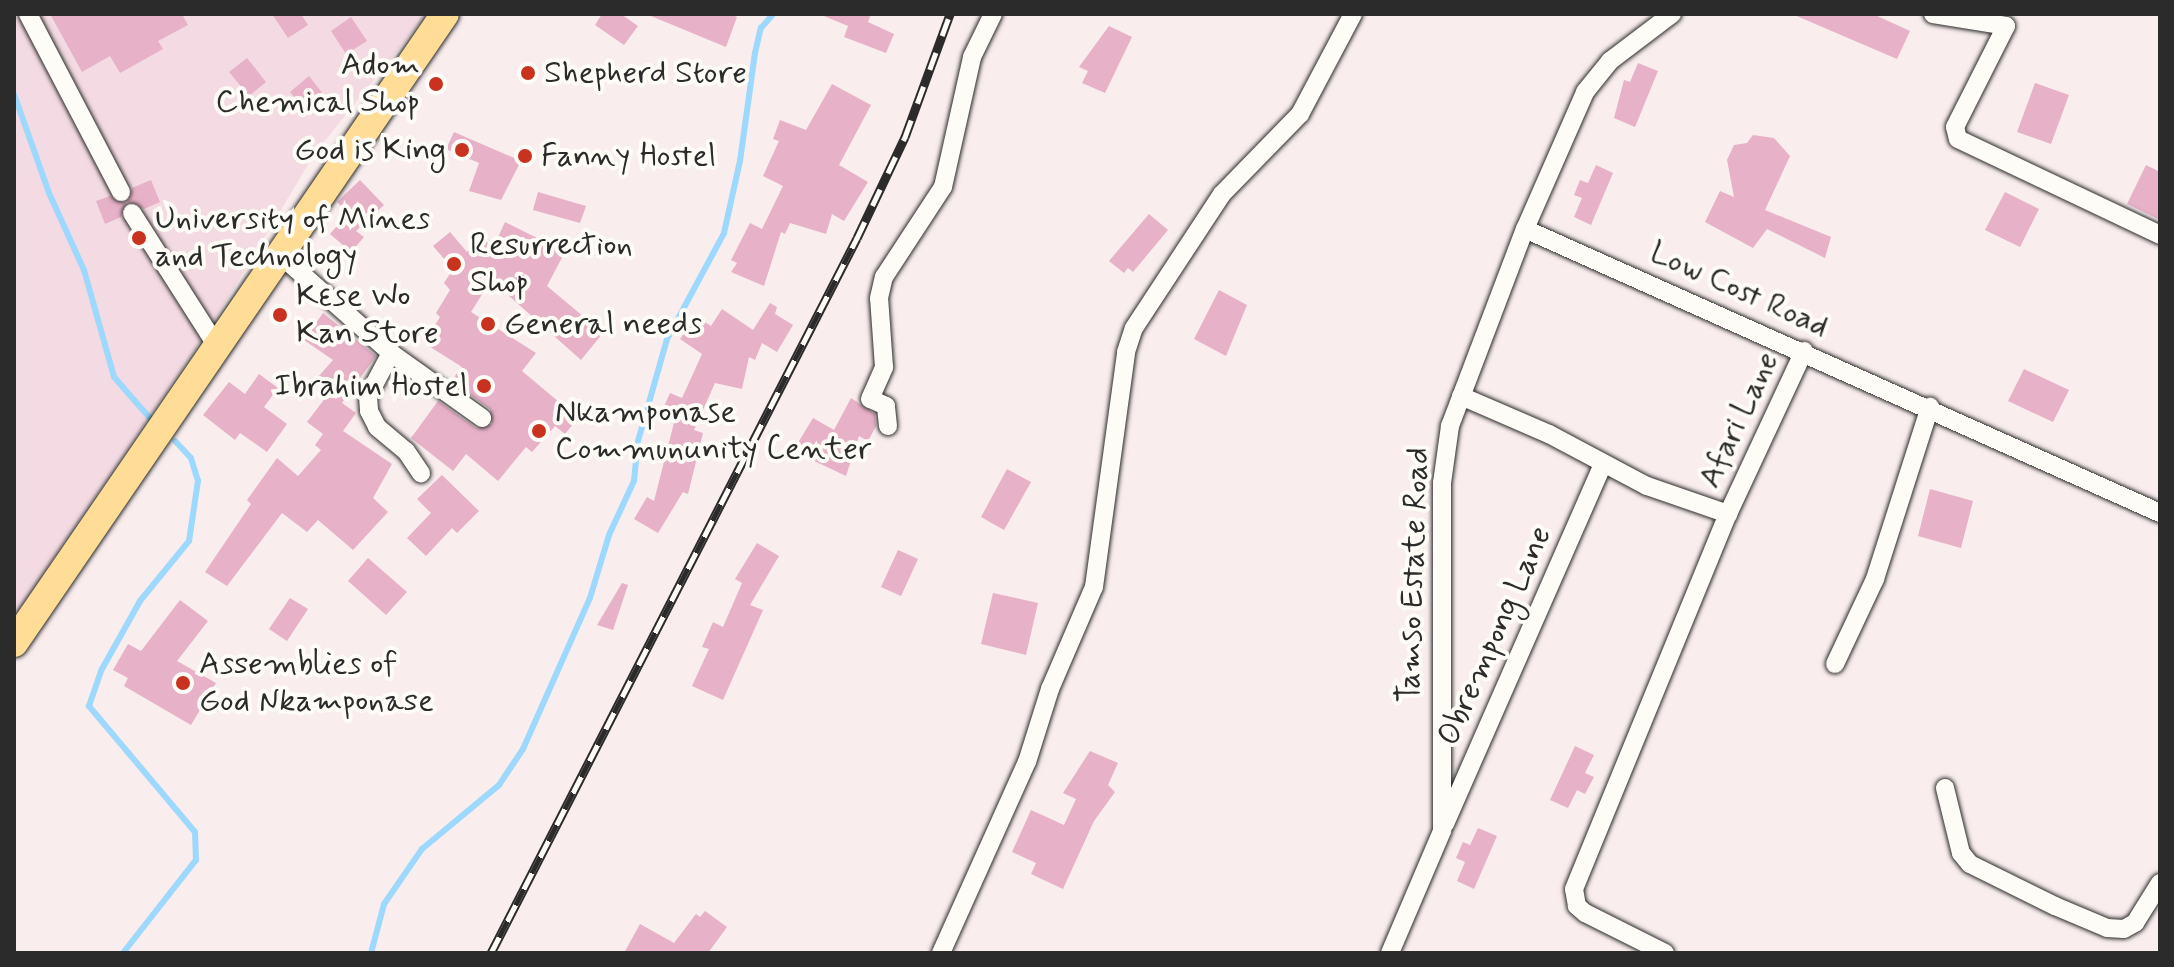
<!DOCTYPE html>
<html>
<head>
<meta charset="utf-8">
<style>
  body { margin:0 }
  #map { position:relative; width:2174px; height:967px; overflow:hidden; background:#f9edee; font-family:Mynerve,sans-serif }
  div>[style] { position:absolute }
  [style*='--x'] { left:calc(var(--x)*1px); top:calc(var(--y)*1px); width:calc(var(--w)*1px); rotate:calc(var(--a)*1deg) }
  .built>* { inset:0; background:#f4dbe3 }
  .stream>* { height:6px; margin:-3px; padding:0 3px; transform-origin:3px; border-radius:3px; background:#9dd8fe }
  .building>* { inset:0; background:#e7b1c8 }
  .roads { filter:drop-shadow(0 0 2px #2b2b2b) drop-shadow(0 0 2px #2b2b2b) }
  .street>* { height:18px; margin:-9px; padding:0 9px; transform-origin:9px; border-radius:9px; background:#fdfcf7 }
  .primary>* { height:28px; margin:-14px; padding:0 14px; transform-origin:14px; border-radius:14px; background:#ffdd96 }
  .rail>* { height:9px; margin-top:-4.5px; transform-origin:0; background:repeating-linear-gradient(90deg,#fdfcf7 0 18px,#2b2b2b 0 36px); box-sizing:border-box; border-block:2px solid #2b2b2b }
  .dots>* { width:22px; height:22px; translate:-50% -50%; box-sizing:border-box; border:4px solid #fdfcf7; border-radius:50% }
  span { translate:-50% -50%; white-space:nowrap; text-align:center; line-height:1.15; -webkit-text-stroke:8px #fdfcf7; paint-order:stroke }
  .poi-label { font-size:32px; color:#2b2b2b }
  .right { translate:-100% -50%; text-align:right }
  .left { translate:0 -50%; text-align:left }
  .street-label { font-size:32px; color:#2b2b2b }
  .frame { position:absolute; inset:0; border:16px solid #2b2b2b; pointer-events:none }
</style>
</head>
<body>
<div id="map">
  <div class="built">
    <div style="clip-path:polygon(14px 14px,427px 14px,315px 153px,213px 323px,14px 616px)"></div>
  </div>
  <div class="stream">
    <div style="--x:14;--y:94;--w:105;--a:70.5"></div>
    <div style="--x:49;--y:193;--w:85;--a:65.6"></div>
    <div style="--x:84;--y:270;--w:111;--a:74.3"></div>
    <div style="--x:114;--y:377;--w:64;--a:48.8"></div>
    <div style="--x:123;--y:953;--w:118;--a:-51.9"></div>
    <div style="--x:196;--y:860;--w:28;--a:-92"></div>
    <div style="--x:195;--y:832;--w:165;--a:-130.1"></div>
    <div style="--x:89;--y:706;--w:39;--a:-71"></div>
    <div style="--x:102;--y:669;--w:78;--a:-60.8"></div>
    <div style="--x:140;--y:601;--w:77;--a:-50.8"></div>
    <div style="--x:189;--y:541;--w:61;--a:-81.5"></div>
    <div style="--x:198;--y:481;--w:24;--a:-107"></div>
    <div style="--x:191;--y:458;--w:23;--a:-133"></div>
    <div style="--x:371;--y:953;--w:51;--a:-75.1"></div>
    <div style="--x:384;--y:904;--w:67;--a:-55.4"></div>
    <div style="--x:422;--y:849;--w:100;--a:-39.7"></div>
    <div style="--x:499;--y:785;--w:43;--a:-56.3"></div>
    <div style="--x:523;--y:749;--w:165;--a:-66.1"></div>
    <div style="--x:590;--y:598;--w:66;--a:-73.2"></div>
    <div style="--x:609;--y:535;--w:60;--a:-65.2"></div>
    <div style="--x:634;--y:481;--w:40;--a:-84.3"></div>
    <div style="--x:638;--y:441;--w:106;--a:-74.1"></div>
    <div style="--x:667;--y:339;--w:120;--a:-61.7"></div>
    <div style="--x:724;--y:233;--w:74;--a:-77.5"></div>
    <div style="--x:740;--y:161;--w:109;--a:-82.1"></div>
    <div style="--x:755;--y:53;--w:26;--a:-77"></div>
    <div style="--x:761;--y:28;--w:18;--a:-49"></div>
  </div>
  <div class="building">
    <div style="clip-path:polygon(50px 14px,182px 14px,188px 25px,158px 41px,163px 49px,120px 73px,110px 56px,82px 72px)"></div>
    <div style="clip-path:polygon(272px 14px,301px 14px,308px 25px,288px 38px)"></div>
    <div style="clip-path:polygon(602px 14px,621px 14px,638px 26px,624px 45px,595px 25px)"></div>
    <div style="clip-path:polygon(646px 14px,729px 14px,737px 17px,726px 47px)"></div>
    <div style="clip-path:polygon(819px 14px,871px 14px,868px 22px,894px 34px,886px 53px,844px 37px,848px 26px)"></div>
    <div style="clip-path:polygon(1792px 14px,1873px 14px,1910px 31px,1897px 59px)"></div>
    <div style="clip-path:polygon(351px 17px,367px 41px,346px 54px,331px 31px)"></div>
    <div style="clip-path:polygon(1109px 26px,1132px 37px,1105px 93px,1082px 83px,1088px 71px,1079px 67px)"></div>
    <div style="clip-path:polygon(247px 58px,266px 82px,249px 96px,229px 72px)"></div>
    <div style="clip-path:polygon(1638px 63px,1658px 71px,1635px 127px,1614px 118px,1624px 80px,1630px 82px)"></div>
    <div style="clip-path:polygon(309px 76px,327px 99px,308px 114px,290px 92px)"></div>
    <div style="clip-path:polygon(2035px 83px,2069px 95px,2051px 144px,2017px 132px)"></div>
    <div style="clip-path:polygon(832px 84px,871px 105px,839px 165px,868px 182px,844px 221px,832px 214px,826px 234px,790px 223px,785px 234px,781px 232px,764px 286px,731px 272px,737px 263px,731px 260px,750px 223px,762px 229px,783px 186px,763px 176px,779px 141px,773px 139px,780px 120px,806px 130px)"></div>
    <div style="clip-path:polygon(454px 132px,521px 161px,501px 200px,469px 191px,479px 163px,446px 149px)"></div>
    <div style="clip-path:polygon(1753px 135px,1774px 138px,1790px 156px,1765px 210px,1831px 237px,1825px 258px,1767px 229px,1753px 248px,1705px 222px,1720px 191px,1734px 197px,1727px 160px,1734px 145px,1747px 143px)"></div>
    <div style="clip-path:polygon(1596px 165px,1613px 173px,1591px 225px,1574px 217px,1582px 198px,1574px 195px,1580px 180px,1588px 183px)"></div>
    <div style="clip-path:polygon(2146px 165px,2160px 172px,2160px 220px,2127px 204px)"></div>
    <div style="clip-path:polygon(151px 180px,160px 202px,144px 209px,127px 202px,132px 188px)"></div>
    <div style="clip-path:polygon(360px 180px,384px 205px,356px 231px,364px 237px,351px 252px,330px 234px,348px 213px,337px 202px)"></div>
    <div style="clip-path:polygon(538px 192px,586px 206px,580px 223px,533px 210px)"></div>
    <div style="clip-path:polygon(2005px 192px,2039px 209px,2020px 247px,1985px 230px)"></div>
    <div style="clip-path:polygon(110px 196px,126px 203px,121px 217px,105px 224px,96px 201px)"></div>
    <div style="clip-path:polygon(1149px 214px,1168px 230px,1133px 272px,1128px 268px,1124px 273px,1109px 261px)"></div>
    <div style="clip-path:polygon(505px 222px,565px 252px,547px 286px,603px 333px,581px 360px,491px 280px,471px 312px,536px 353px,522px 371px,578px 418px,565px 434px,555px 426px,532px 452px,526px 447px,498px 481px,466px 454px,453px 471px,411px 438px,438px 401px,476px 428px,492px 424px,490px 409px,451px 381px,462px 367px,424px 343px,440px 317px,436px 313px,450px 290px,444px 283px,453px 269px,433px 246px,450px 232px,467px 252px,477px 237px,494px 246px)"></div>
    <div style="clip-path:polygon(1219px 290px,1247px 305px,1226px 356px,1194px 339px)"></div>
    <div style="clip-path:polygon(770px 303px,777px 307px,775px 314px,793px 325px,777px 352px,762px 343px,755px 360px,749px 357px,742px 389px,715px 383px,694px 430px,703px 433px,688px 494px,683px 492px,658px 533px,634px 519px,647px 497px,654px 501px,676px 415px,663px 409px,670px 393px,682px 398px,702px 354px,680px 339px,696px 316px,711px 326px,722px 309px,753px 330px)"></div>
    <div style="clip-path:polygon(323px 313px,376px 356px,342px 403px,356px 413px,343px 431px,392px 464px,373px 498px,388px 512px,353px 550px,318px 520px,307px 532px,282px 513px,227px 586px,205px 572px,251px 504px,247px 500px,277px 458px,298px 476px,321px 450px,315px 445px,323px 434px,307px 422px,332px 389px,318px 377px,333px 360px,304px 340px)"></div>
    <div style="clip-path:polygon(2024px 369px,2069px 390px,2053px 422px,2008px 401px)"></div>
    <div style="clip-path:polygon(259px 374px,278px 388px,264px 407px,287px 424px,267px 452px,240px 433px,235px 440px,203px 415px,229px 382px,245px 394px)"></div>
    <div style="clip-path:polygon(851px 398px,875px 414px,876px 426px,868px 441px,859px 436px,846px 476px,793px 451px,813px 418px,834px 430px)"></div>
    <div style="clip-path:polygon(1007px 469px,1031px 482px,1004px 530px,981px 517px)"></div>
    <div style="clip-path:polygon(442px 475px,479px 511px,457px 533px,452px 528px,426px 556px,407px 538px,431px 513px,417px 499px)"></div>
    <div style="clip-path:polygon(1930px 489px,1973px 501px,1961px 548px,1918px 536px)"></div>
    <div style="clip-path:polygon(757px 543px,779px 556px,750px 605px,763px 610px,723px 700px,692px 686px,709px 649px,702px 647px,713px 622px,723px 627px,742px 583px,735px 579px)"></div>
    <div style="clip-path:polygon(898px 550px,918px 559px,901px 596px,881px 587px)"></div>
    <div style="clip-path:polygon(368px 558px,407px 592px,386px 615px,348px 581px)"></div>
    <div style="clip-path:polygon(622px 583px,628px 585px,613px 630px,597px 625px)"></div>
    <div style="clip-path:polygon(993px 593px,1038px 603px,1026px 655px,981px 644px)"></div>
    <div style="clip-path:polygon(290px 598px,308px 609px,287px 641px,269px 629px)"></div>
    <div style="clip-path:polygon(180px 600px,208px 621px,177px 661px,216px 683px,191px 725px,124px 686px,128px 678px,113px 670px,128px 644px,141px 651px)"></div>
    <div style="clip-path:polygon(1575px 746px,1594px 755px,1585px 773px,1594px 777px,1585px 794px,1577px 790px,1568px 808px,1550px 800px)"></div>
    <div style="clip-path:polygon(1090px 751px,1118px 763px,1108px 785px,1115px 792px,1094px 821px,1063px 889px,1031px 874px,1036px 863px,1012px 852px,1031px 810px,1064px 825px,1076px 799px,1063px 793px)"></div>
    <div style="clip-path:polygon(1478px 828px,1497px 836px,1474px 889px,1457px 881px,1465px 862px,1456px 858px,1463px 842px,1470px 845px)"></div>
    <div style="clip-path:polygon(705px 911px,727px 927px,708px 953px,624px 953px,640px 924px,674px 943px,696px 914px,700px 917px)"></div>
  </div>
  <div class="roads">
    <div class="street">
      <div style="--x:28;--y:14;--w:201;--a:62.4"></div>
      <div style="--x:1933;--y:14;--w:74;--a:9.3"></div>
      <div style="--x:2006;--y:26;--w:113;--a:116.8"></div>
      <div style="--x:1955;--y:127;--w:12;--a:76"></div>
      <div style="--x:1958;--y:139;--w:224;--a:25.4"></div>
      <div style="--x:132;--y:213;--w:160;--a:57.5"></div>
      <div style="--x:1525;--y:229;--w:696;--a:24.1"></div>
      <div style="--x:278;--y:253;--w:151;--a:41.5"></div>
      <div style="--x:391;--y:353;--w:112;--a:35.5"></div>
      <div style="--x:391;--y:353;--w:49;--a:118.1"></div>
      <div style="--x:368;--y:396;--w:15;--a:86"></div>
      <div style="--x:369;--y:411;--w:18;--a:63"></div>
      <div style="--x:377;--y:427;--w:38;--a:40"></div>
      <div style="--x:406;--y:451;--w:27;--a:56"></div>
      <div style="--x:1461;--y:396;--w:96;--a:23.4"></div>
      <div style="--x:1549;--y:434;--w:111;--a:28"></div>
      <div style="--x:1647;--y:486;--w:86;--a:19.1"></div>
      <div style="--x:888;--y:426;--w:20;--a:-96"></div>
      <div style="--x:886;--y:406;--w:17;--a:-156"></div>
      <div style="--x:870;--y:399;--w:35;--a:-66"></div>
      <div style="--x:884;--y:367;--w:69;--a:-94.1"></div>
      <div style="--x:879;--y:298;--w:22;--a:-77"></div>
      <div style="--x:884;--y:277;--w:108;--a:-56.8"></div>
      <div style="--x:943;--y:187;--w:133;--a:-77.4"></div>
      <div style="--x:972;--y:57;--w:48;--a:-64"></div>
      <div style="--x:1835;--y:664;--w:94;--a:-64.8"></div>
      <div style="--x:1875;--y:579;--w:181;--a:-72.3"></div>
      <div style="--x:1945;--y:788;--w:67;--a:76.2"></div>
      <div style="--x:1961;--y:853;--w:14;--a:51"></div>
      <div style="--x:1970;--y:864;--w:95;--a:26.3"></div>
      <div style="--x:2055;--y:906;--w:56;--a:22.9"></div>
      <div style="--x:2107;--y:928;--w:17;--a:3"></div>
      <div style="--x:2124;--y:929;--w:13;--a:-29"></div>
      <div style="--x:2135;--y:923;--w:47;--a:-58"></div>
      <div style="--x:1445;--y:824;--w:393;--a:-66.3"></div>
      <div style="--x:941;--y:953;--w:209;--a:-65.8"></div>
      <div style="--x:1027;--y:762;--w:77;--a:-72.5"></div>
      <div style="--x:1050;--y:689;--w:111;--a:-66.7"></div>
      <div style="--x:1094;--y:587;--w:237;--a:-82.2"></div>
      <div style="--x:1126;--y:352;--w:25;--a:-72"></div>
      <div style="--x:1134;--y:328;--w:160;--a:-56.7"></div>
      <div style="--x:1222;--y:194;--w:112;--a:-45.7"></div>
      <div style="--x:1300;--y:114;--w:113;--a:-62.1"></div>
      <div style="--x:1390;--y:953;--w:133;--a:-66.9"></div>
      <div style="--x:1442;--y:831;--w:348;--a:-90"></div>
      <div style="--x:1442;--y:483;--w:58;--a:-82"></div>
      <div style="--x:1450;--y:426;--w:211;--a:-69.2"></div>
      <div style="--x:1525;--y:229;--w:150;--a:-66.3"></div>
      <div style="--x:1585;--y:92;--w:40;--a:-51"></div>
      <div style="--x:1610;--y:61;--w:78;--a:-37.2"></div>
      <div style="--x:1665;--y:953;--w:89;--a:-153.4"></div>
      <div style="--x:1585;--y:913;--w:11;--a:-139"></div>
      <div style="--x:1577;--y:906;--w:17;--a:-100"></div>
      <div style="--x:1574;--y:889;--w:405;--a:-67.7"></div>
      <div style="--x:1728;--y:514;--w:180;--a:-65"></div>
    </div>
    <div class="primary">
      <div style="--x:14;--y:643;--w:762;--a:-55.58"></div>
    </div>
  </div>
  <div class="rail">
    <div style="--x:491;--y:953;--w:803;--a:-62.89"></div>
    <div style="--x:857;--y:238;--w:112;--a:-64.6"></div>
    <div style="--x:905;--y:137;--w:131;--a:-69.9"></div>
  </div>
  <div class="dots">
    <div style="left:528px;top:73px;background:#c8321e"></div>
    <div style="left:436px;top:84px;background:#c8321e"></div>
    <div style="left:462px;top:150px;background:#c8321e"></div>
    <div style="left:525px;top:156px;background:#c8321e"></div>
    <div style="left:139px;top:238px;background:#c8321e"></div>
    <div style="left:454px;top:264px;background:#c8321e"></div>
    <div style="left:280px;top:315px;background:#c8321e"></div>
    <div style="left:488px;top:324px;background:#c8321e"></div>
    <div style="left:484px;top:386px;background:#c8321e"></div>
    <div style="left:539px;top:431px;background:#c8321e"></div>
    <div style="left:183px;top:683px;background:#c8321e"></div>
  </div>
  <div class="poi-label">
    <span class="right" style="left:420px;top:84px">Adom<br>Chemical Shop</span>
    <span class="left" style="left:544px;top:73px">Shepherd Store</span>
    <span class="right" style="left:446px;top:150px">God is King</span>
    <span class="left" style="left:541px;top:156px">Fanny Hostel</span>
    <span class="left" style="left:155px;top:238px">University of Mines<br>and Technology</span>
    <span class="left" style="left:470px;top:264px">Resurrection<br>Shop</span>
    <span class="left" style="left:296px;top:315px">Kɛse Wo<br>Kan Store</span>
    <span class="left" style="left:504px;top:324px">General needs</span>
    <span class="right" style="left:468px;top:386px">Ibrahim Hostel</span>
    <span class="left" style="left:555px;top:431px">Nkamponase<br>Commununity Center</span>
    <span class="left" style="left:199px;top:683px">Assemblies of<br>God Nkamponase</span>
  </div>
  <div class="street-label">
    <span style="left:1739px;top:290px;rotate:24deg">Low Cost Road</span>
    <span style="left:1739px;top:420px;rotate:-65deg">Afari Lane</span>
    <span style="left:1414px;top:575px;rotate:-88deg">Tamso Estate Road</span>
    <span style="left:1495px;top:636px;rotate:-66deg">Obrempong Lane</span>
  </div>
  <div class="frame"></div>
</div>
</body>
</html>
